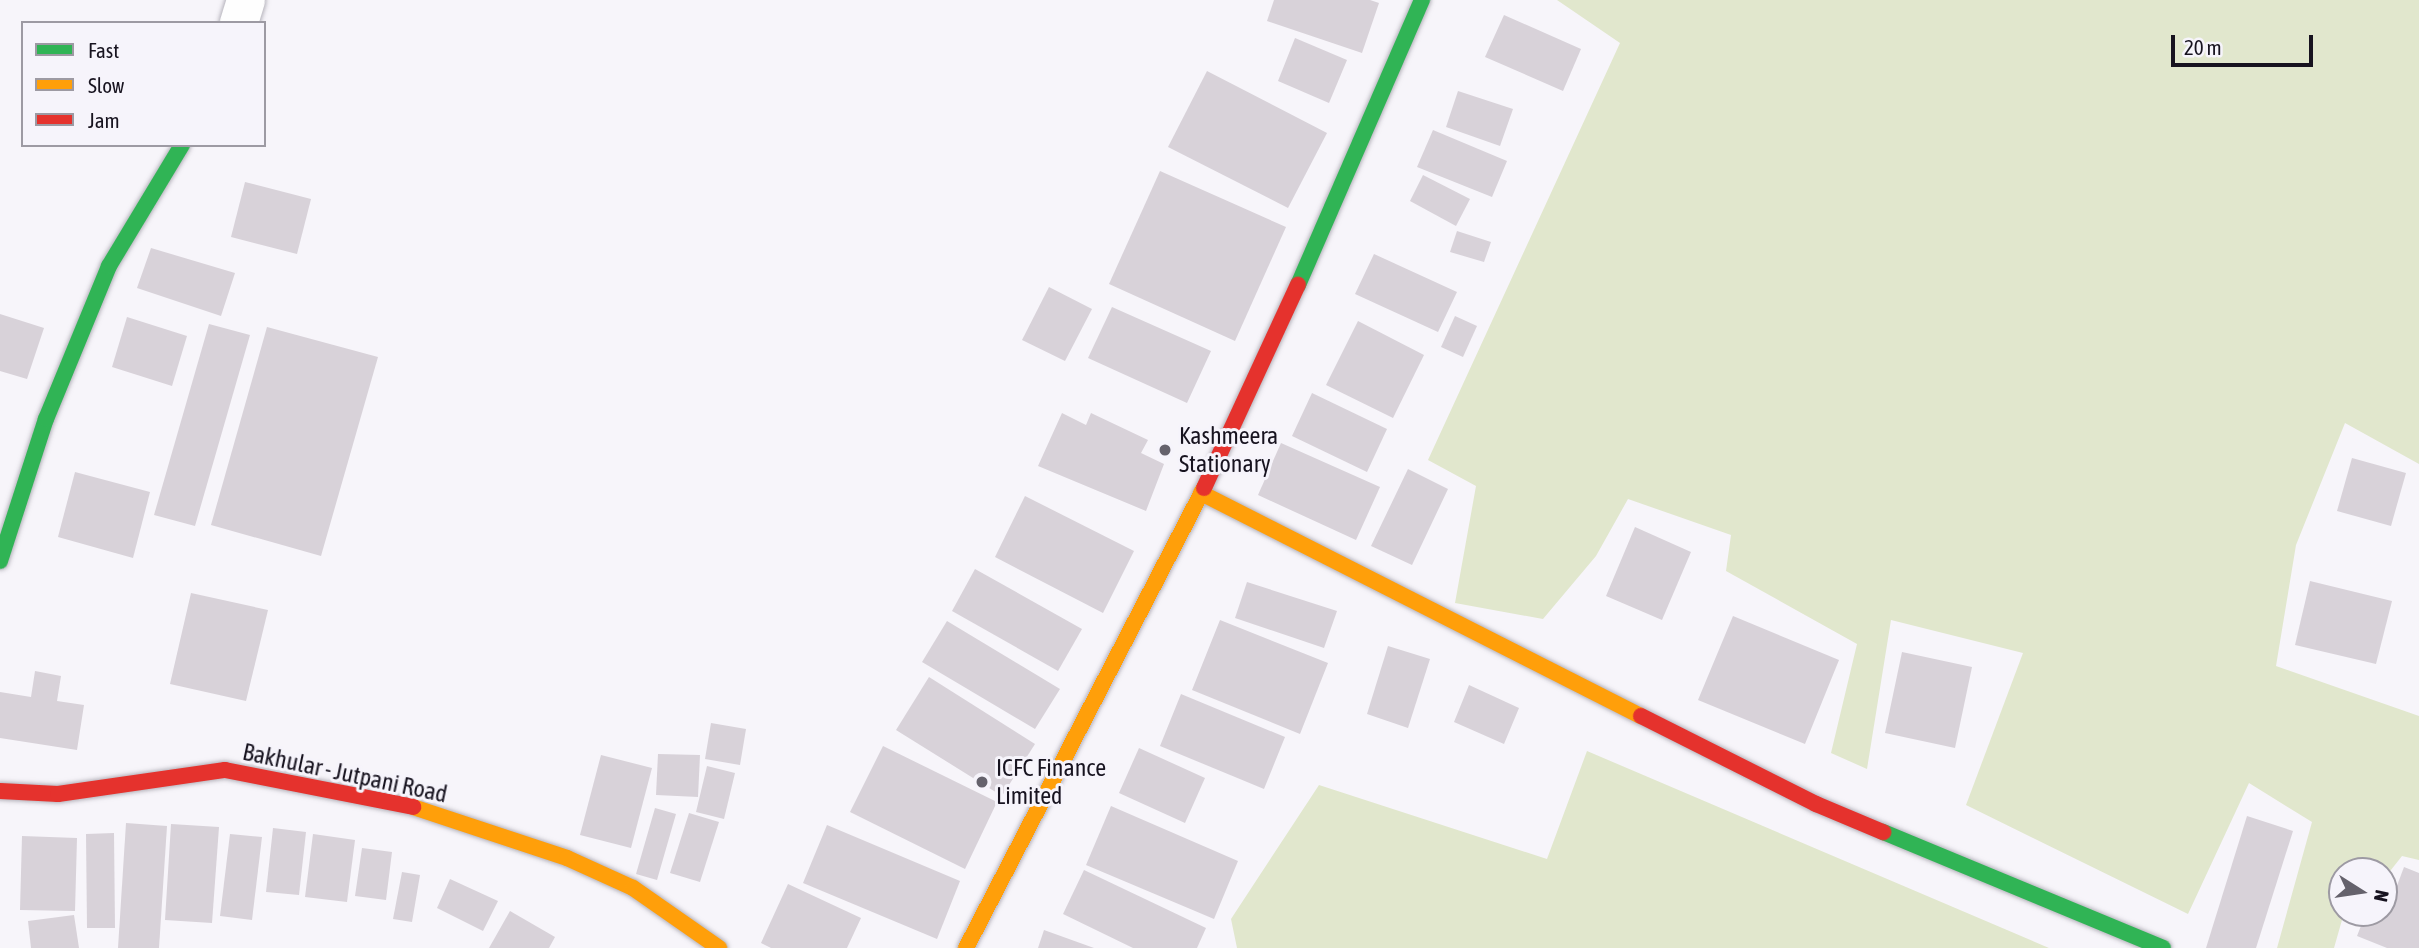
<!DOCTYPE html>
<html>
<head>
<meta charset="utf-8">
<style>
  body { margin:0 }
  #map { position:relative; width:2419px; height:948px; overflow:hidden; background:#f7f5fa; font-family:"Asap Condensed",sans-serif }
  div>[style] { position:absolute }
  [style*='--x'] { left:calc(var(--x)*1px); top:calc(var(--y)*1px); width:calc(var(--w)*1px); rotate:calc(var(--a)*1deg) }
  .green>* { inset:0; background:#e1e7cd }
  .building>* { inset:0; background:#d8d2d9 }
  .roads { filter:drop-shadow(0 0 2px #b6b4bc) drop-shadow(0 0 2px #b6b4bc) }
  .street>* { height:38px; margin:-19px; padding:0 19px; transform-origin:19px; border-radius:19px; background:#fefefe }
  .fast>* { height:16px; margin:-8px; padding:0 8px; transform-origin:8px; border-radius:8px; background:#30b455 }
  .slow>* { height:16px; margin:-8px; padding:0 8px; transform-origin:8px; border-radius:8px; background:#ff9f0a }
  .jam>* { height:16px; margin:-8px; padding:0 8px; transform-origin:8px; border-radius:8px; background:#e5322d }
  .dots>* { width:19px; height:19px; translate:-50% -50%; box-sizing:border-box; border:4px solid #f6f4fb; border-radius:50% }
  span { translate:-50% -50%; white-space:nowrap; text-align:center; line-height:1.15; -webkit-text-stroke:6px #f6f4fb; paint-order:stroke }
  .poi-label { font-size:24px; color:#17131f }
  .left { translate:0 -50%; text-align:left }
  .street-label { font-size:24px; color:#17131f }
  .legend { position:absolute; left:21px; top:21px; width:245px; height:126px; box-sizing:border-box; background:#f6f4fb; border:2px solid #9d9aa3; margin:0; padding:9px 12px; list-style:none; font-size:21px; color:#17131f }
  .legend li { display:flex; align-items:center; gap:14px; height:35px }
  .legend b { width:35px; border:2px solid #9d9aa3 }
  .north { position:absolute; left:2328px; top:857px; width:70px; height:70px; box-sizing:border-box; background:#f6f4fb; border:2px solid #9d9aa3; border-radius:50%; rotate:102deg; font-size:19px; font-weight:700; line-height:28px; text-align:center; color:#17131f }
  .north::after { content:''; display:block; margin:auto; width:24px; height:32px; background:#65626c; clip-path:polygon(50% 0,100% 100%,50% 72%,0 100%) }
  .scale { position:absolute; left:2171px; top:35px; width:142px; height:32px; box-sizing:border-box; border:4px solid #17131f; border-top:0; padding-left:9px; font-size:21px; line-height:24px; white-space:nowrap; color:#17131f; -webkit-text-stroke:5px #f6f4fb; paint-order:stroke }
</style>
</head>
<body>
<div id="map">
  <div class="green">
    <div style="clip-path:polygon(1557px 0,2419px 0,2419px 464px,2345px 423px,2296px 545px,2276px 666px,2419px 716px,2419px 860px,2402px 856px,2387px 875px,2384px 871px,2342px 871px,2344px 913px,2334px 948px,2277px 948px,2312px 822px,2249px 783px,2188px 914px,1966px 805px,2023px 653px,1891px 620px,1867px 769px,1831px 753px,1857px 644px,1726px 571px,1731px 535px,1628px 499px,1596px 556px,1543px 619px,1455px 603px,1476px 486px,1428px 460px,1620px 43px)"></div>
    <div style="clip-path:polygon(1587px 751px,2049px 948px,1237px 948px,1231px 919px,1319px 785px,1547px 859px)"></div>
  </div>
  <div class="building">
    <div style="clip-path:polygon(1274px 0,1370px 0,1379px 3px,1362px 53px,1267px 21px)"></div>
    <div style="clip-path:polygon(1504px 15px,1581px 49px,1563px 91px,1485px 57px)"></div>
    <div style="clip-path:polygon(1295px 38px,1347px 60px,1329px 103px,1278px 81px)"></div>
    <div style="clip-path:polygon(1207px 71px,1327px 133px,1288px 208px,1168px 147px)"></div>
    <div style="clip-path:polygon(1458px 91px,1513px 109px,1500px 146px,1446px 127px)"></div>
    <div style="clip-path:polygon(1433px 130px,1507px 161px,1492px 197px,1417px 167px)"></div>
    <div style="clip-path:polygon(1160px 171px,1286px 227px,1235px 341px,1109px 284px)"></div>
    <div style="clip-path:polygon(1423px 175px,1470px 199px,1456px 226px,1410px 201px)"></div>
    <div style="clip-path:polygon(245px 182px,311px 199px,297px 254px,231px 237px)"></div>
    <div style="clip-path:polygon(1457px 231px,1491px 242px,1484px 262px,1450px 252px)"></div>
    <div style="clip-path:polygon(151px 248px,235px 273px,221px 316px,137px 288px)"></div>
    <div style="clip-path:polygon(1374px 254px,1457px 292px,1438px 332px,1355px 294px)"></div>
    <div style="clip-path:polygon(1049px 287px,1092px 309px,1065px 361px,1022px 340px)"></div>
    <div style="clip-path:polygon(1112px 307px,1211px 351px,1187px 403px,1088px 358px)"></div>
    <div style="clip-path:polygon(0 314px,44px 328px,27px 379px,0 371px)"></div>
    <div style="clip-path:polygon(1455px 316px,1477px 326px,1463px 357px,1441px 347px)"></div>
    <div style="clip-path:polygon(127px 317px,187px 336px,172px 386px,112px 367px)"></div>
    <div style="clip-path:polygon(1358px 321px,1424px 355px,1393px 418px,1326px 385px)"></div>
    <div style="clip-path:polygon(209px 324px,250px 335px,195px 526px,154px 515px)"></div>
    <div style="clip-path:polygon(267px 327px,378px 357px,321px 556px,211px 525px)"></div>
    <div style="clip-path:polygon(1312px 393px,1387px 429px,1367px 472px,1292px 436px)"></div>
    <div style="clip-path:polygon(1062px 413px,1086px 425px,1091px 413px,1148px 440px,1141px 453px,1164px 464px,1146px 511px,1038px 466px)"></div>
    <div style="clip-path:polygon(1281px 443px,1380px 487px,1356px 540px,1258px 495px)"></div>
    <div style="clip-path:polygon(2352px 458px,2406px 473px,2391px 526px,2337px 511px)"></div>
    <div style="clip-path:polygon(1408px 469px,1448px 489px,1412px 565px,1371px 546px)"></div>
    <div style="clip-path:polygon(75px 472px,150px 492px,133px 558px,58px 537px)"></div>
    <div style="clip-path:polygon(1025px 496px,1134px 551px,1103px 613px,995px 557px)"></div>
    <div style="clip-path:polygon(1635px 527px,1691px 552px,1662px 620px,1606px 596px)"></div>
    <div style="clip-path:polygon(975px 569px,1082px 629px,1058px 671px,952px 611px)"></div>
    <div style="clip-path:polygon(2310px 581px,2392px 601px,2376px 664px,2295px 645px)"></div>
    <div style="clip-path:polygon(1247px 582px,1337px 611px,1324px 648px,1235px 618px)"></div>
    <div style="clip-path:polygon(191px 593px,268px 610px,246px 701px,170px 684px)"></div>
    <div style="clip-path:polygon(1733px 616px,1839px 660px,1805px 744px,1698px 700px)"></div>
    <div style="clip-path:polygon(1220px 620px,1328px 663px,1300px 734px,1192px 690px)"></div>
    <div style="clip-path:polygon(947px 621px,1060px 689px,1035px 729px,922px 662px)"></div>
    <div style="clip-path:polygon(1388px 646px,1430px 659px,1408px 728px,1367px 714px)"></div>
    <div style="clip-path:polygon(1902px 652px,1972px 667px,1955px 748px,1885px 733px)"></div>
    <div style="clip-path:polygon(35px 671px,61px 676px,57px 701px,84px 705px,77px 750px,0 738px,0 692px,31px 697px)"></div>
    <div style="clip-path:polygon(929px 677px,1035px 744px,1002px 796px,896px 730px)"></div>
    <div style="clip-path:polygon(1469px 685px,1519px 708px,1504px 744px,1454px 722px)"></div>
    <div style="clip-path:polygon(1181px 694px,1285px 737px,1264px 789px,1160px 746px)"></div>
    <div style="clip-path:polygon(711px 723px,746px 729px,740px 765px,705px 759px)"></div>
    <div style="clip-path:polygon(883px 746px,997px 802px,965px 869px,850px 812px)"></div>
    <div style="clip-path:polygon(1139px 748px,1205px 778px,1185px 823px,1119px 793px)"></div>
    <div style="clip-path:polygon(658px 754px,700px 755px,698px 797px,656px 795px)"></div>
    <div style="clip-path:polygon(601px 755px,652px 768px,631px 848px,580px 835px)"></div>
    <div style="clip-path:polygon(707px 766px,735px 773px,724px 819px,696px 812px)"></div>
    <div style="clip-path:polygon(1111px 806px,1238px 861px,1214px 919px,1086px 865px)"></div>
    <div style="clip-path:polygon(655px 808px,676px 814px,657px 880px,636px 874px)"></div>
    <div style="clip-path:polygon(689px 813px,719px 822px,700px 882px,670px 873px)"></div>
    <div style="clip-path:polygon(2247px 816px,2293px 831px,2256px 948px,2206px 948px)"></div>
    <div style="clip-path:polygon(126px 823px,167px 826px,159px 948px,118px 948px)"></div>
    <div style="clip-path:polygon(171px 824px,219px 827px,212px 923px,165px 920px)"></div>
    <div style="clip-path:polygon(827px 825px,960px 881px,937px 939px,803px 883px)"></div>
    <div style="clip-path:polygon(273px 828px,306px 832px,299px 895px,266px 892px)"></div>
    <div style="clip-path:polygon(114px 833px,115px 928px,87px 928px,86px 834px)"></div>
    <div style="clip-path:polygon(230px 834px,262px 837px,252px 920px,220px 916px)"></div>
    <div style="clip-path:polygon(313px 834px,355px 840px,347px 902px,305px 897px)"></div>
    <div style="clip-path:polygon(22px 836px,77px 838px,75px 911px,20px 910px)"></div>
    <div style="clip-path:polygon(362px 848px,392px 852px,386px 900px,355px 896px)"></div>
    <div style="clip-path:polygon(2404px 867px,2419px 873px,2419px 948px,2387px 948px,2357px 936px,2366px 913px,2384px 913px,2384px 886px,2395px 891px)"></div>
    <div style="clip-path:polygon(1084px 870px,1206px 928px,1197px 948px,1133px 948px,1063px 914px)"></div>
    <div style="clip-path:polygon(402px 872px,420px 875px,412px 922px,393px 919px)"></div>
    <div style="clip-path:polygon(450px 879px,498px 901px,483px 931px,437px 908px)"></div>
    <div style="clip-path:polygon(788px 884px,861px 918px,847px 948px,771px 948px,761px 943px)"></div>
    <div style="clip-path:polygon(510px 911px,555px 937px,549px 948px,489px 948px)"></div>
    <div style="clip-path:polygon(74px 915px,79px 948px,31px 948px,28px 921px)"></div>
    <div style="clip-path:polygon(1044px 930px,1094px 948px,1038px 948px)"></div>
  </div>
  <div class="roads">
    <div class="street">
      <div style="--x:239;--y:23;--w:24;--a:-73"></div>
    </div>
    <div class="fast">
      <div style="--x:1298;--y:285;--w:311;--a:-66.5"></div>
      <div style="--x:0;--y:561;--w:149;--a:-72.1"></div>
      <div style="--x:46;--y:419;--w:165;--a:-67.6"></div>
      <div style="--x:109;--y:266;--w:141;--a:-58.9"></div>
      <div style="--x:1883;--y:832;--w:303;--a:22.5"></div>
    </div>
    <div class="slow">
      <div style="--x:1201;--y:493;--w:493;--a:26.9"></div>
      <div style="--x:413;--y:807;--w:162;--a:18.3"></div>
      <div style="--x:567;--y:858;--w:72;--a:24.4"></div>
      <div style="--x:633;--y:888;--w:105;--a:34.9"></div>
      <div style="--x:966;--y:948;--w:518;--a:-62.64"></div>
    </div>
    <div class="jam">
      <div style="--x:1204;--y:488;--w:224;--a:-65.2"></div>
      <div style="--x:1641;--y:716;--w:196;--a:26.7"></div>
      <div style="--x:1816;--y:804;--w:73;--a:22.7"></div>
      <div style="--x:0;--y:791;--w:58;--a:3"></div>
      <div style="--x:58;--y:794;--w:169;--a:-8.2"></div>
      <div style="--x:225;--y:770;--w:192;--a:11.1"></div>
    </div>
  </div>
  <div class="dots">
    <div style="left:1165px;top:450px;background:#65626c"></div>
    <div style="left:982px;top:782px;background:#65626c"></div>
  </div>
  <div class="poi-label">
    <span class="left" style="left:1179px;top:450px">Kashmeera<br>Stationary</span>
    <span class="left" style="left:996px;top:782px">ICFC Finance<br>Limited</span>
  </div>
  <div class="street-label">
    <span style="left:345px;top:773px;rotate:12deg">Bakhular - Jutpani Road</span>
  </div>
  <ul class="legend">
  <li><b style="height:9px;background:#30b455"></b>Fast</li>
  <li><b style="height:9px;background:#ff9f0a"></b>Slow</li>
  <li><b style="height:9px;background:#e5322d"></b>Jam</li>
  </ul>
  <div class="north">N</div>
  <div class="scale">20 m</div>
</div>
</body>
</html>
